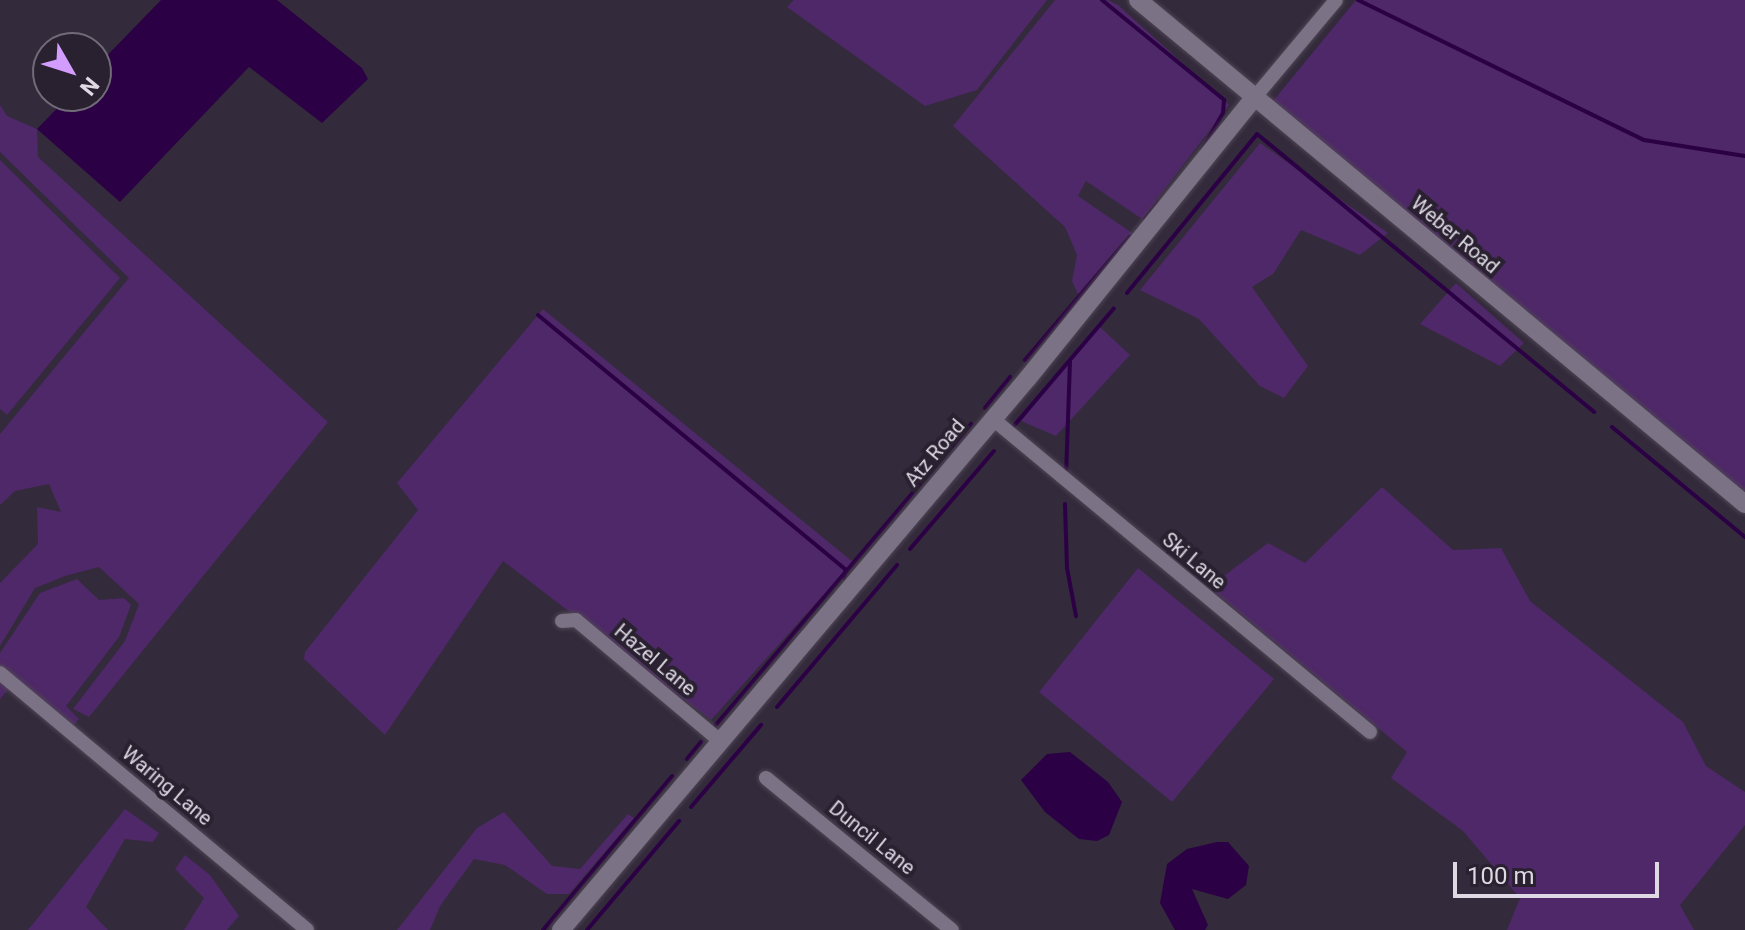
<!DOCTYPE html>
<html>
<head>
<meta charset="utf-8">
<style>
  body { margin:0 }
  #map { position:relative; width:1745px; height:930px; overflow:hidden; background:#332a3b; font-family:Roboto,sans-serif }
  div>[style] { position:absolute }
  [style*='--x'] { left:calc(var(--x)*1px); top:calc(var(--y)*1px); width:calc(var(--w)*1px); rotate:calc(var(--a)*1deg) }
  .green>* { inset:0; background:#4e2868 }
  .water>* { inset:0; background:#2c0044 }
  .stream>* { height:4px; margin:-2px; padding:0 2px; transform-origin:2px; border-radius:2px; background:#2c0044 }
  .roads { filter:drop-shadow(0 0 2px #4e4654) drop-shadow(0 0 2px #4e4654) }
  .minor>* { height:14px; margin:-7px; padding:0 7px; transform-origin:7px; border-radius:7px; background:#7c7285 }
  .tertiary>* { height:18px; margin:-9px; padding:0 9px; transform-origin:9px; border-radius:9px; background:#7c7285 }
  span { translate:-50% -50%; white-space:nowrap; text-align:center; line-height:1.15; -webkit-text-stroke:8px #292130; paint-order:stroke }
  .street-label { font-size:20px; color:#ded9e3 }
  .north { position:absolute; left:32px; top:32px; width:80px; height:80px; box-sizing:border-box; background:#292130; border:2px solid #716b78; border-radius:50%; rotate:129deg; font-size:22px; font-weight:700; line-height:32px; text-align:center; color:#ded9e3 }
  .north::after { content:''; display:block; margin:auto; width:28px; height:36px; background:#d29dfd; clip-path:polygon(50% 0,100% 100%,50% 72%,0 100%) }
  .scale { position:absolute; left:1453px; top:862px; width:206px; height:36px; box-sizing:border-box; border:4px solid #ded9e3; border-top:0; padding-left:10px; font-size:24px; line-height:28px; white-space:nowrap; color:#ded9e3; -webkit-text-stroke:6px #292130; paint-order:stroke }
</style>
</head>
<body>
<div id="map">
  <div class="green">
    <div style="clip-path:polygon(794px 0,1047px 0,977px 90px,925px 106px,787px 7px)"></div>
    <div style="clip-path:polygon(1055px 0,1108px 0,1118px 5px,1229px 105px,1142px 219px,1086px 181px,1078px 196px,1141px 239px,1084px 308px,1072px 281px,1077px 255px,1065px 227px,953px 126px)"></div>
    <div style="clip-path:polygon(1356px 0,1745px 0,1745px 492px,1273px 101px)"></div>
    <div style="clip-path:polygon(0 105px,7px 116px,37px 129px,38px 157px,328px 422px,89px 717px,73px 709px,125px 641px,139px 604px,99px 567px,65px 576px,35px 588px,0 646px,0 583px,38px 544px,37px 507px,61px 512px,49px 484px,15px 491px,0 505px,0 434px,129px 278px,0 152px)"></div>
    <div style="clip-path:polygon(1260px 143px,1388px 233px,1360px 255px,1301px 230px,1273px 274px,1252px 287px,1308px 366px,1284px 398px,1260px 386px,1199px 319px,1140px 290px)"></div>
    <div style="clip-path:polygon(0 160px,120px 278px,7px 415px,0 409px)"></div>
    <div style="clip-path:polygon(1456px 283px,1524px 343px,1500px 366px,1420px 324px)"></div>
    <div style="clip-path:polygon(543px 309px,853px 562px,711px 720px,503px 561px,385px 735px,304px 659px,305px 652px,418px 510px,397px 483px)"></div>
    <div style="clip-path:polygon(1099px 326px,1130px 355px,1056px 436px,1021px 421px)"></div>
    <div style="clip-path:polygon(1382px 487px,1453px 550px,1501px 548px,1530px 601px,1683px 722px,1706px 766px,1745px 792px,1745px 825px,1680px 905px,1694px 930px,1507px 930px,1520px 898px,1463px 831px,1391px 778px,1407px 752px,1209px 587px,1268px 543px,1305px 563px)"></div>
    <div style="clip-path:polygon(1138px 568px,1274px 679px,1172px 802px,1039px 692px)"></div>
    <div style="clip-path:polygon(77px 579px,99px 600px,124px 598px,131px 605px,119px 637px,66px 706px,79px 719px,74px 725px,17px 679px,0 699px,0 653px,40px 593px)"></div>
    <div style="clip-path:polygon(125px 809px,159px 833px,153px 842px,125px 839px,86px 907px,108px 930px,28px 930px)"></div>
    <div style="clip-path:polygon(504px 812px,552px 866px,580px 869px,628px 814px,634px 818px,569px 894px,547px 894px,505px 865px,474px 859px,440px 906px,430px 930px,397px 930px,477px 828px)"></div>
    <div style="clip-path:polygon(185px 855px,210px 875px,239px 916px,227px 930px,184px 930px,204px 898px,175px 869px)"></div>
  </div>
  <div class="water">
    <div style="clip-path:polygon(161px 0,277px 0,362px 68px,368px 79px,322px 123px,249px 67px,120px 202px,37px 129px,69px 96px,96px 96px,96px 67px)"></div>
    <div style="clip-path:polygon(1070px 752px,1108px 782px,1122px 802px,1109px 835px,1097px 841px,1079px 839px,1045px 812px,1021px 780px,1047px 754px)"></div>
    <div style="clip-path:polygon(1217px 842px,1228px 842px,1249px 866px,1246px 885px,1228px 899px,1192px 889px,1208px 925px,1205px 930px,1175px 930px,1160px 903px,1167px 864px,1187px 849px)"></div>
  </div>
  <div class="stream">
    <div style="--x:1102;--y:0;--w:158;--a:39.3"></div>
    <div style="--x:1224;--y:100;--w:13;--a:94"></div>
    <div style="--x:1223;--y:113;--w:43;--a:119.6"></div>
    <div style="--x:1358;--y:0;--w:318;--a:26.1"></div>
    <div style="--x:1644;--y:140;--w:102;--a:9"></div>
    <div style="--x:1145;--y:219;--w:21;--a:-51"></div>
    <div style="--x:1127;--y:293;--w:205;--a:-50.7"></div>
    <div style="--x:1257;--y:134;--w:437;--a:39.5"></div>
    <div style="--x:538;--y:315;--w:400;--a:39.6"></div>
    <div style="--x:846;--y:570;--w:8;--a:104"></div>
    <div style="--x:1025;--y:360;--w:162;--a:-49.7"></div>
    <div style="--x:985;--y:408;--w:40;--a:-51"></div>
    <div style="--x:1612;--y:427;--w:173;--a:39.6"></div>
    <div style="--x:1012;--y:428;--w:157;--a:-49.6"></div>
    <div style="--x:1066;--y:476;--w:115;--a:-88"></div>
    <div style="--x:1065;--y:504;--w:64;--a:88.2"></div>
    <div style="--x:1067;--y:568;--w:49;--a:79.4"></div>
    <div style="--x:910;--y:549;--w:129;--a:-49.4"></div>
    <div style="--x:777;--y:707;--w:186;--a:-49.8"></div>
    <div style="--x:715;--y:726;--w:396;--a:-49.7"></div>
    <div style="--x:687;--y:759;--w:22;--a:-51"></div>
    <div style="--x:691;--y:807;--w:108;--a:-49.5"></div>
    <div style="--x:543;--y:930;--w:201;--a:-50"></div>
    <div style="--x:587;--y:930;--w:143;--a:-49.8"></div>
  </div>
  <div class="roads">
    <div class="minor">
      <div style="--x:1255;--y:97;--w:126;--a:-50.1"></div>
      <div style="--x:993;--y:419;--w:490;--a:39.7"></div>
      <div style="--x:562;--y:621;--w:14;--a:-4"></div>
      <div style="--x:576;--y:620;--w:188;--a:40"></div>
      <div style="--x:0;--y:673;--w:400;--a:39.9"></div>
      <div style="--x:766;--y:778;--w:240;--a:39.3"></div>
    </div>
    <div class="tertiary">
      <div style="--x:1138;--y:0;--w:789;--a:39.7"></div>
      <div style="--x:561;--y:930;--w:723;--a:-49.77"></div>
      <div style="--x:1028;--y:378;--w:361;--a:-51.1"></div>
    </div>
  </div>
  <div class="street-label">
    <span style="left:1455px;top:235px;rotate:40deg">Weber Road</span>
    <span style="left:935px;top:453px;rotate:-50deg">Atz Road</span>
    <span style="left:1194px;top:561px;rotate:40deg">Ski Lane</span>
    <span style="left:655px;top:660px;rotate:40deg">Hazel Lane</span>
    <span style="left:167px;top:786px;rotate:40deg">Waring Lane</span>
    <span style="left:872px;top:838px;rotate:39deg">Duncil Lane</span>
  </div>
  <div class="north">N</div>
  <div class="scale">100 m</div>
</div>
</body>
</html>
